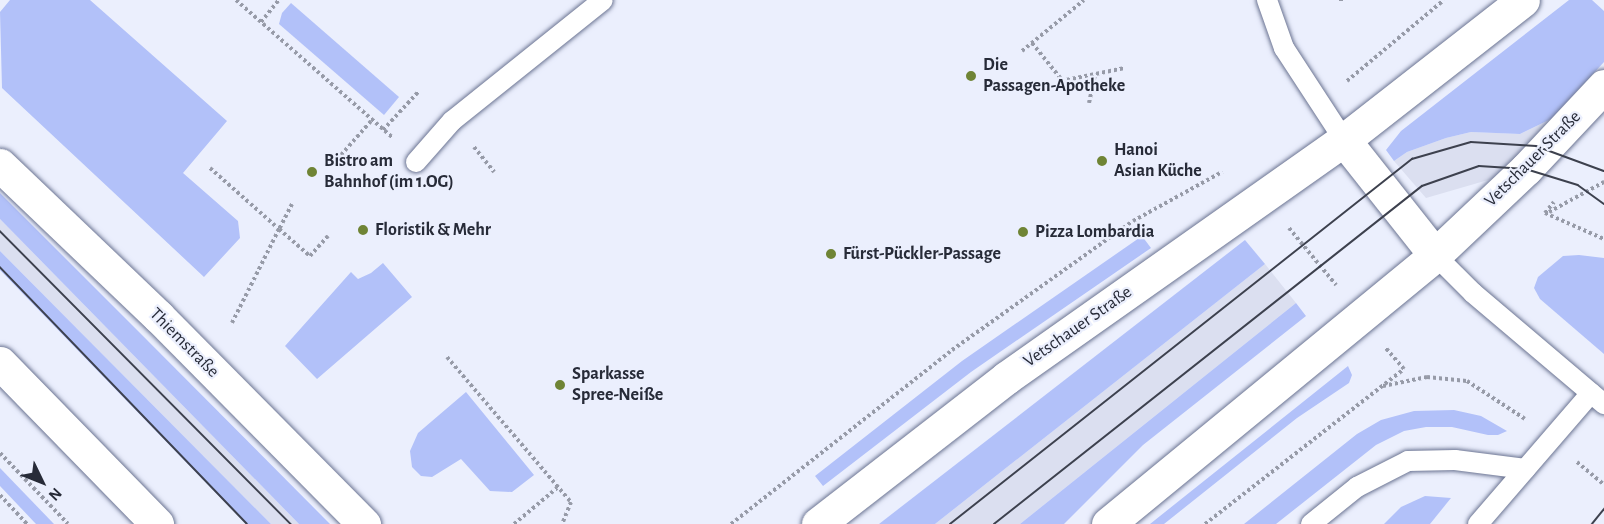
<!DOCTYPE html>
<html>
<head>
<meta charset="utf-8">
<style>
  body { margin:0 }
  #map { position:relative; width:1604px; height:524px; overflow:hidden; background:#ebeffd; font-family:"Alegreya Sans",sans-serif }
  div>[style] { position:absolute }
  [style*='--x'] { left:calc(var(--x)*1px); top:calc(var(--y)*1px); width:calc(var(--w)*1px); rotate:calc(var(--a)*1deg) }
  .built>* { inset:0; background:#dbdff0 }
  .green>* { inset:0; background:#b2c1f9 }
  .path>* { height:4px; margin-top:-2px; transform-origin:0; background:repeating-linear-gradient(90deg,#979ba8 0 3px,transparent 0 6px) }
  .roads { filter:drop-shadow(0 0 2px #6b7492) drop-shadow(0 0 2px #6b7492) }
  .lane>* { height:20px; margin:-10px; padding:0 10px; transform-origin:10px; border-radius:10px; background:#fff }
  .secondary>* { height:33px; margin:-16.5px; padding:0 16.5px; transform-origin:16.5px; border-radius:16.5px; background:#fff }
  .tram>* { height:1.5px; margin:-0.75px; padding:0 0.75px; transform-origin:0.75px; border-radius:0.75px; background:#3d414e }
  .dots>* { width:16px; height:16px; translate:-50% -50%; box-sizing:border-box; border:3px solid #ebeffd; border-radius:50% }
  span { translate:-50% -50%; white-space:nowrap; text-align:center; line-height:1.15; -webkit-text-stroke:4.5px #ebeffd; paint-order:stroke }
  .poi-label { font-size:18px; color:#272b38; font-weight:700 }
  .left { translate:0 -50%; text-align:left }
  .street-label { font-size:18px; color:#272b38 }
  .north { position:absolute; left:12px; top:452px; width:60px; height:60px; -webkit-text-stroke:4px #ebeffd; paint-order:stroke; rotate:133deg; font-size:16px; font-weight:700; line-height:24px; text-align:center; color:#272b38 }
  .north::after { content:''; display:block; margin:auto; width:21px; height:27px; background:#272b38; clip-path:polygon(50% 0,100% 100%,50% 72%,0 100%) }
</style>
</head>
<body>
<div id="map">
  <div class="built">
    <div style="clip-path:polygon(1551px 119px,1495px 178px,1426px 198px,1394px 161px,1407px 152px,1446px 138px,1471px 132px,1520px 134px)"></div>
    <div style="clip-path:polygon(0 219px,299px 524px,271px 524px,0 251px)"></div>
    <div style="clip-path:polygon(1265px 264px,1296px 303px,1020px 524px,935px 524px)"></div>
  </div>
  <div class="green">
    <div style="clip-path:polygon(10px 0,90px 0,227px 121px,183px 173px,238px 221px,240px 238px,204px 277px,2px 88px,0 12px)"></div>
    <div style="clip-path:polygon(1569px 0,1592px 0,1604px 11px,1604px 62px,1551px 119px,1520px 134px,1471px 132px,1446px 138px,1407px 152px,1394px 161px,1386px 150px,1401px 131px)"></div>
    <div style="clip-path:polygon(291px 3px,399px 97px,384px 115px,279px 24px,282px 13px)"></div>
    <div style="clip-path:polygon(0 193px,140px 333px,330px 524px,299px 524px,0 219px)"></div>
    <div style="clip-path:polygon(1142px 236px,1151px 248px,971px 372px,823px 486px,815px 476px,962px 361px)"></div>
    <div style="clip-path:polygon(1245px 240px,1265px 264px,935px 524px,879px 524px)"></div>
    <div style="clip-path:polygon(0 251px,271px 524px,246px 524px,0 270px)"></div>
    <div style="clip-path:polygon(1579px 255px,1604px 258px,1604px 354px,1540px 299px,1534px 288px,1538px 277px,1563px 256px)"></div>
    <div style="clip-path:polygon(383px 263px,412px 297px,317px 379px,285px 346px,351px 272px,358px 279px,371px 273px)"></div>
    <div style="clip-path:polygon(1296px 303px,1306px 316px,1143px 445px,1064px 524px,1020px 524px)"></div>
    <div style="clip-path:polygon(1348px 366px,1352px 375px,1349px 383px,1297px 418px,1164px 524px,1150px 524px)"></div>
    <div style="clip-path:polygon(466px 392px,534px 475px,512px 492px,490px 491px,461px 459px,432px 477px,421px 476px,412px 467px,410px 451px,418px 433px)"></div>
    <div style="clip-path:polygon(1454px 410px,1481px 416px,1507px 431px,1498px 435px,1488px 435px,1452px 427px,1426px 427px,1404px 431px,1376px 445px,1276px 524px,1244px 524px,1357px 434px,1381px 420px,1414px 411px)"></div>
    <div style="clip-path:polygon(0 468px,54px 524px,36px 524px,0 486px)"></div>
    <div style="clip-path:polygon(1425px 496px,1451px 498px,1430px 524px,1384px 524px,1401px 507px)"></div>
  </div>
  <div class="path">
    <div style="--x:236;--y:0;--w:208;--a:41.3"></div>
    <div style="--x:1341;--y:0;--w:1;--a:90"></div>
    <div style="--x:261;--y:22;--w:28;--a:-51"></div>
    <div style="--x:1032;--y:43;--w:48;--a:51"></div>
    <div style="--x:1022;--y:51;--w:80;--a:-39.4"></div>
    <div style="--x:1061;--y:81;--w:65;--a:-11.5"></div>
    <div style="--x:1347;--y:81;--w:126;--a:-39.9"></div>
    <div style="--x:1089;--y:103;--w:30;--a:-78"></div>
    <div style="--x:383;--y:130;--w:53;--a:-47.3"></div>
    <div style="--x:474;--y:147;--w:32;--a:51"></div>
    <div style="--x:341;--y:155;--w:47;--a:-48.5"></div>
    <div style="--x:210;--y:168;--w:92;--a:41.5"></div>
    <div style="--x:279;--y:229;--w:105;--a:116.6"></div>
    <div style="--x:292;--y:204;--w:28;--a:117"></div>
    <div style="--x:279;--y:229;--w:41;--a:41.1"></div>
    <div style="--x:310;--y:256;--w:27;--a:-48"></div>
    <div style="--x:1549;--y:212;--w:63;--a:-28.6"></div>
    <div style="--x:1545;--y:213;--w:14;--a:-51"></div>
    <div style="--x:1545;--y:213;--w:64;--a:23.8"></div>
    <div style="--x:1289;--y:228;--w:74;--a:50.5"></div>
    <div style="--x:447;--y:357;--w:191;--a:49.5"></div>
    <div style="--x:571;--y:502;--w:24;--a:112"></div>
    <div style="--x:1383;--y:386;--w:45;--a:-11.6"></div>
    <div style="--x:1427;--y:377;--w:40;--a:5.7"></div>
    <div style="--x:1467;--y:381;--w:69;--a:33.2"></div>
    <div style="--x:0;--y:453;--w:98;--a:46.2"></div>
    <div style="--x:1577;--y:462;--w:35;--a:40"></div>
    <div style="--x:0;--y:495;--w:40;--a:47"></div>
    <div style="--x:514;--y:524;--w:56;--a:-39.9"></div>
    <div style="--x:731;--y:524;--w:281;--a:-38.2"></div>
    <div style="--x:952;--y:350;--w:222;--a:-35.5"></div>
    <div style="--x:1133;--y:221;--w:102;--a:-28.8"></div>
    <div style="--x:1205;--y:524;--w:252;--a:-37.9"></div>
    <div style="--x:1404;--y:369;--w:29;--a:-131"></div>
  </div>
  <div class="roads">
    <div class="lane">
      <div style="--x:1267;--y:0;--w:51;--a:70.5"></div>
      <div style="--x:1284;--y:48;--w:110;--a:56.9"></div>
      <div style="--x:416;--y:162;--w:55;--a:-48.7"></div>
      <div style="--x:452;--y:121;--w:193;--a:-38.7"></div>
      <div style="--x:1435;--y:255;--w:54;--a:45"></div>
      <div style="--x:1473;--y:293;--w:172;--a:40.3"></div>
      <div style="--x:1311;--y:524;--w:59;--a:-38.8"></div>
      <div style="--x:1357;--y:487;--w:57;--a:-27"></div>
      <div style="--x:1408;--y:461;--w:47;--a:-1.2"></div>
      <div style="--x:1455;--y:460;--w:71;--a:7.3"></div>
      <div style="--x:1478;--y:524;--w:173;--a:-49.2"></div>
    </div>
    <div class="secondary">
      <div style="--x:1344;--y:140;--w:147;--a:51.6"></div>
      <div style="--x:0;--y:165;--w:219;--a:43.7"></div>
      <div style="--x:158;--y:316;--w:293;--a:45.3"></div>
      <div style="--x:0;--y:363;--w:225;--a:45.7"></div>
      <div style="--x:818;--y:524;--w:238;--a:-37.8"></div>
      <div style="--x:1006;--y:378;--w:413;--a:-35.2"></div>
      <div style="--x:1344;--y:140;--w:227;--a:-38"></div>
      <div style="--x:1108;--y:524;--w:423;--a:-39.4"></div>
      <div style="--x:1435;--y:255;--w:125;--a:-43.4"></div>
      <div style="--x:1526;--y:169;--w:114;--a:-46.8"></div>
    </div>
  </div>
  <div class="tram">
    <div style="--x:0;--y:231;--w:413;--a:45.2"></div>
    <div style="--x:0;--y:267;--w:356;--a:46.1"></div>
    <div style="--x:950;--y:524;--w:589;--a:-38.31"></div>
    <div style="--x:1412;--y:159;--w:61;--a:-16.1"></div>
    <div style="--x:1471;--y:142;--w:65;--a:3.5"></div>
    <div style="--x:1536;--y:146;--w:72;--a:20.2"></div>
    <div style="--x:994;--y:524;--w:545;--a:-38.3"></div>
    <div style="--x:1422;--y:186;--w:60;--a:-19.3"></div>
    <div style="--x:1479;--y:166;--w:47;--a:3.7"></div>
    <div style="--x:1526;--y:169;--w:54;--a:17.1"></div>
    <div style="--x:1578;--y:185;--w:32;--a:36"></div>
    <div style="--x:1592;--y:524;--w:19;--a:-51"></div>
  </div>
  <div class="dots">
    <div style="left:971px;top:76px;background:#6f8435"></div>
    <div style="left:1102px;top:161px;background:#6f8435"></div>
    <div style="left:312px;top:172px;background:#6f8435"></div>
    <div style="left:363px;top:230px;background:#6f8435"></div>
    <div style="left:1023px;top:232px;background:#6f8435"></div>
    <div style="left:831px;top:254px;background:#6f8435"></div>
    <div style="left:560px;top:385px;background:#6f8435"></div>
  </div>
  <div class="poi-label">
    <span class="left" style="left:983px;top:76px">Die<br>Passagen-Apotheke</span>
    <span class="left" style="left:1114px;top:161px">Hanoi<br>Asian Küche</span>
    <span class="left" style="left:324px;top:172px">Bistro am<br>Bahnhof (im 1.OG)</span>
    <span class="left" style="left:375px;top:230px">Floristik &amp; Mehr</span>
    <span class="left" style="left:1035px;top:232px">Pizza Lombardia</span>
    <span class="left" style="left:843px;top:254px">Fürst-Pückler-Passage</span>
    <span class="left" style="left:572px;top:385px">Sparkasse<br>Spree-Neiße</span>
  </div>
  <div class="street-label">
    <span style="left:1533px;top:159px;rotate:-45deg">Vetschauer Straße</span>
    <span style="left:1078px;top:327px;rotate:-35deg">Vetschauer Straße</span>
    <span style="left:184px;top:343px;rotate:45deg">Thiemstraße</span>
  </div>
  <div class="north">N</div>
</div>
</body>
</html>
